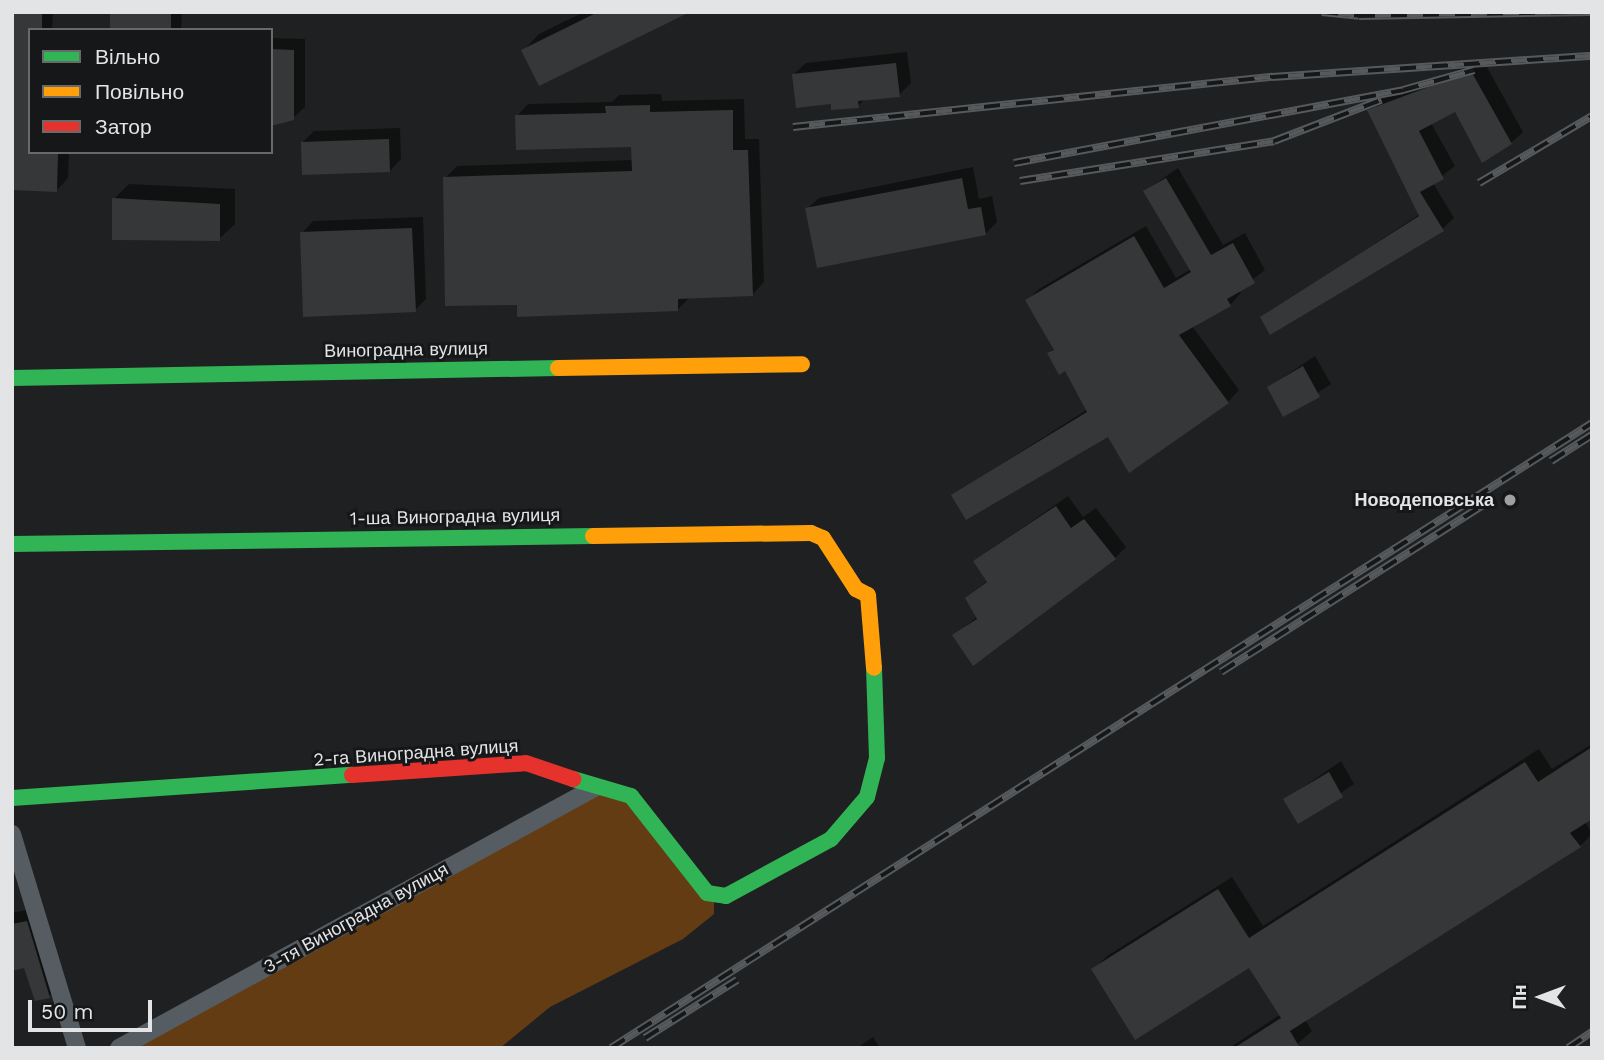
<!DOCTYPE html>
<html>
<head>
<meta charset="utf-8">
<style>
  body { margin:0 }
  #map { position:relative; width:1604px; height:1060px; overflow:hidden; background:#1f2021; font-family:"Work Sans",sans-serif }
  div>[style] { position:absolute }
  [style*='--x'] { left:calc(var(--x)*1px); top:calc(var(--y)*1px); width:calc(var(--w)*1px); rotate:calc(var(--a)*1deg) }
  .forest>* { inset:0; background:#633c14 }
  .shadow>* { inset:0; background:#0007 }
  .building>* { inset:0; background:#363738 }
  .street>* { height:18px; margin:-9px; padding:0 9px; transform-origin:9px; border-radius:9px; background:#555c62 }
  .fast>* { height:16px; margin:-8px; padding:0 8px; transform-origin:8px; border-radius:8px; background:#30b455 }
  .slow>* { height:16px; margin:-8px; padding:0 8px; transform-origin:8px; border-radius:8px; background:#ff9f0a }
  .jam>* { height:16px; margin:-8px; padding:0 8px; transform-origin:8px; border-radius:8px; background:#e5322d }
  .rail>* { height:8px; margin-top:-4px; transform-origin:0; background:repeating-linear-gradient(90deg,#151719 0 16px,#565a5c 0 32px); box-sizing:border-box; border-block:2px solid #565a5c }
  .dots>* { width:19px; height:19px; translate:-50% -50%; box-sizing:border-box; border:4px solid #151719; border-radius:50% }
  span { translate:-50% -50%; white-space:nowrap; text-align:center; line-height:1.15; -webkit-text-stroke:6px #151719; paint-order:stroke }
  .street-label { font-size:18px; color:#e2e4e5 }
  .poi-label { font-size:18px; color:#e2e4e5; font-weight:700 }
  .right { translate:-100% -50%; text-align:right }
  .frame { position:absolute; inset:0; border:14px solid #e2e4e5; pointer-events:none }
  .legend { position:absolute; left:28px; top:28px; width:245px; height:126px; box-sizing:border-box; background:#151719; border:2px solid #67696b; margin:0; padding:9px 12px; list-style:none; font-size:21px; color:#e2e4e5 }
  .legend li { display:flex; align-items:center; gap:14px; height:35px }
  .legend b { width:35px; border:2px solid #67696b }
  .north { position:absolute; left:1506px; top:962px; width:70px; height:70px; -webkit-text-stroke:5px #151719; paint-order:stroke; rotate:270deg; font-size:19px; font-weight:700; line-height:28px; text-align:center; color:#e2e4e5 }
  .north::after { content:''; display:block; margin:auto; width:24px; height:32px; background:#e2e4e5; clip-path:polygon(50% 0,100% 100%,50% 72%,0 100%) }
  .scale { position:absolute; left:28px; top:1000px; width:124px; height:32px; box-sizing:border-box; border:4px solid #e2e4e5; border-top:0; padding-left:9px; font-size:21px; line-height:24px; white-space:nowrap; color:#e2e4e5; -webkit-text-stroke:5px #151719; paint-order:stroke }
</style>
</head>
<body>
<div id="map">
  <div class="forest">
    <div style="clip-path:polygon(594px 788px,634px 795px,714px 902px,714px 914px,683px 939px,550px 1007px,500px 1048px,119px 1048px)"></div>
  </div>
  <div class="shadow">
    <div style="clip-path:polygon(12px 12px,53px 12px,52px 30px,30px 30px,30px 152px,69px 152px,68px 178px,57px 190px,12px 189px)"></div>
    <div style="clip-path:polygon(112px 12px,182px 12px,181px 30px,112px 30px)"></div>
    <div style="clip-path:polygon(584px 12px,687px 12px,524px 50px,539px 34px)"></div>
    <div style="clip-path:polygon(271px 38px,305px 39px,305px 107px,293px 118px,271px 123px)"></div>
    <div style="clip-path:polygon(907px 52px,911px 83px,899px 95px,866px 98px,858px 106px,794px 74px,806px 63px)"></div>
    <div style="clip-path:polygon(1483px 60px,1523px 132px,1511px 143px,1455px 110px,1431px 123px,1455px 166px,1433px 183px,1454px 218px,1442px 229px,1262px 318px,1420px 214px,1369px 110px,1381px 99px)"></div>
    <div style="clip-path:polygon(661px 94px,662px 101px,744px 99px,745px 139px,759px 139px,764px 282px,753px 294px,690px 297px,678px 309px,519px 303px,445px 178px,457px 166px,633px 160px,633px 146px,517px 116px,528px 104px,612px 102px,619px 95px)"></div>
    <div style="clip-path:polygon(400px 128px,401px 159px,390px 171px,303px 142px,314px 131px)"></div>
    <div style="clip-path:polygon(973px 167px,979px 199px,992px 196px,997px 222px,985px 234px,807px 209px,819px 198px)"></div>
    <div style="clip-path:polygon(1178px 168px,1223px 245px,1245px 233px,1265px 270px,1239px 290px,1241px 293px,1230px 305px,1192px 326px,1239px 390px,1228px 402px,1108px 435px,953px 495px,1088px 409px,1066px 369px,1049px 353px,1055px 348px,1027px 300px,1039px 289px,1146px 226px,1176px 278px,1191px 269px,1145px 191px)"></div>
    <div style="clip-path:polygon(129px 184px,235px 189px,235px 224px,219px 239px,114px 199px)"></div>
    <div style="clip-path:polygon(423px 217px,426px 299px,415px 310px,302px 233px,313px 221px)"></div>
    <div style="clip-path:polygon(1315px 356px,1331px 384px,1284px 415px,1269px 387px)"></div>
    <div style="clip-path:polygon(1068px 496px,1083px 517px,1096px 508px,1126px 547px,1115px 558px,955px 635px,978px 616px,967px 598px,988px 580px,975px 561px)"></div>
    <div style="clip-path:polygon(1592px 744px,1592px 817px,1585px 821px,1592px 834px,1580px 846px,1305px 1020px,1312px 1031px,1293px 1048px,1229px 1048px,1281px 1014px,1250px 965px,1093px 970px,1107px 956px,1232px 877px,1263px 926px,1539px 749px,1552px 769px)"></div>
    <div style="clip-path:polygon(1341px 761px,1354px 784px,1299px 821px,1286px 799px)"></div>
    <div style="clip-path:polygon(42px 907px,64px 981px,49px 996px,25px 966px,12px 969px,12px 913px)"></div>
    <div style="clip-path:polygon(873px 1037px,880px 1048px,857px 1048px)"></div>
  </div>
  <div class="building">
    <div style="clip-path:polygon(12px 12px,42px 12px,42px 30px,30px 30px,30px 152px,58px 152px,57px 192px,12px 190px)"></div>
    <div style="clip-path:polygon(110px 12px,171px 12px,171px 30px,110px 30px)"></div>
    <div style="clip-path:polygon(598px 12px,690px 12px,539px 86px,521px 50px)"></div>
    <div style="clip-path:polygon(271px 49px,294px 50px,294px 120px,271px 126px)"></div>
    <div style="clip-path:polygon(896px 63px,900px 97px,858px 101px,859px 108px,831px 110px,831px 104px,796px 108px,792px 74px)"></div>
    <div style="clip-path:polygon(1471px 71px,1512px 144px,1482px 163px,1455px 112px,1419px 131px,1444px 179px,1420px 192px,1444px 231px,1270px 335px,1260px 317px,1419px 216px,1367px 110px)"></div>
    <div style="clip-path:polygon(650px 105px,650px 112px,733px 110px,733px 150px,748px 150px,753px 296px,678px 299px,678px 311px,517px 317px,517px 305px,445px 306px,443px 177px,632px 171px,631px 147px,516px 150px,515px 115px,606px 113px,605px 106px)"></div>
    <div style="clip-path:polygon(389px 139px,390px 172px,302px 175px,301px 142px)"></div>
    <div style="clip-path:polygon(962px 178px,968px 209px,981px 207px,986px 235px,817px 268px,805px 208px)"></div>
    <div style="clip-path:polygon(1166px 178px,1211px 255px,1233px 243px,1255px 283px,1227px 299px,1231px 306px,1179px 335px,1229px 403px,1129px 473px,1108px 437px,966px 520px,951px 495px,1087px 412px,1065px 371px,1059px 375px,1047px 353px,1054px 350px,1025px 300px,1134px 236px,1164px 288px,1191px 272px,1143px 191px)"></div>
    <div style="clip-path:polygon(112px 198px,220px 204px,220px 241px,112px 240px)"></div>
    <div style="clip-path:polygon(412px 228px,416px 312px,303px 317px,300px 232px)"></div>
    <div style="clip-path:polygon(1303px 366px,1320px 397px,1283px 417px,1267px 387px)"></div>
    <div style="clip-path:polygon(1056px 506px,1071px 528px,1084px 519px,1116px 559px,973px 666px,952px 635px,977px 619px,965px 598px,987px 582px,973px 561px)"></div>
    <div style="clip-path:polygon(1592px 747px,1592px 819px,1570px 833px,1581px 847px,1290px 1031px,1300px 1048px,1234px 1048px,1281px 1018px,1249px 968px,1135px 1040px,1091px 969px,1218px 889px,1249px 938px,1525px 762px,1538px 782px)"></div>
    <div style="clip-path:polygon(1329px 772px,1343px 797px,1298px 824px,1283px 799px)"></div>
    <div style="clip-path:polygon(27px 921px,50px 998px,35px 1001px,24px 968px,12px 971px,12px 924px)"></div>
  </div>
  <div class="street">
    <div style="--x:12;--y:834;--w:224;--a:73.1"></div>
    <div style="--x:119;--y:1048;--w:542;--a:-28.69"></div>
  </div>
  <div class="fast">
    <div style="--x:12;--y:378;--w:546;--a:-1.05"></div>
    <div style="--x:12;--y:544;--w:581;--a:-0.79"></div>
    <div style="--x:573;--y:779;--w:60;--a:16.3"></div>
    <div style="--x:631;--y:796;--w:123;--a:51.9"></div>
    <div style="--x:707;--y:893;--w:19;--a:9"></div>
    <div style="--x:726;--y:896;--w:119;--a:-28.5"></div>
    <div style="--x:831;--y:839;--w:55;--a:-49.4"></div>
    <div style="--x:867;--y:797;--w:40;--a:-75.6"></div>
    <div style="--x:877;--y:758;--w:90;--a:-91.9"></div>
    <div style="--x:12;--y:798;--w:341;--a:-3.9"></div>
  </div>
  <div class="slow">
    <div style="--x:558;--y:368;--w:244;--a:-0.9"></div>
    <div style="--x:593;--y:536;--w:218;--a:-0.8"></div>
    <div style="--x:811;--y:533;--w:13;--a:23"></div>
    <div style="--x:823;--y:538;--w:61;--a:57.1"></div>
    <div style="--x:856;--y:589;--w:13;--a:27"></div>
    <div style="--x:868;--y:595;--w:73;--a:85.3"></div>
  </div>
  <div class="jam">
    <div style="--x:352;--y:775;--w:174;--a:-3.9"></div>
    <div style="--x:526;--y:763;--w:50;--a:18.8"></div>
  </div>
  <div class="rail">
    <div style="--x:1322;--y:12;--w:37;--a:6"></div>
    <div style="--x:1359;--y:16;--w:232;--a:-1"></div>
    <div style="--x:793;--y:127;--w:482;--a:-6"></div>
    <div style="--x:1272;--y:77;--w:321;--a:-3.8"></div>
    <div style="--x:1014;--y:163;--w:396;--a:-10.6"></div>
    <div style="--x:1403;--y:90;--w:74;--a:-15.7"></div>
    <div style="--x:1020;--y:181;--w:257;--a:-8.9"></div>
    <div style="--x:1274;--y:141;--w:115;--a:-21"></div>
    <div style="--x:1479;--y:183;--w:131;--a:-30.7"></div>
    <div style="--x:1551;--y:461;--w:49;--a:-32.4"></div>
    <div style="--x:1221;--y:672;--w:318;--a:-32.5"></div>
    <div style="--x:645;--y:1038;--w:109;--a:-32.2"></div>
    <div style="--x:611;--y:1048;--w:1163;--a:-32.5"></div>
    <div style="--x:1568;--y:1048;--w:29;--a:-34"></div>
  </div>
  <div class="dots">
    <div style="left:1510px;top:500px;background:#9e9fa0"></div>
  </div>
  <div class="street-label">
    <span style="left:406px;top:350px;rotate:-1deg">Виноградна вулиця</span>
    <span style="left:455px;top:517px;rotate:-1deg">1-ша Виноградна вулиця</span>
    <span style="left:416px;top:753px;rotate:-4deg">2-га Виноградна вулиця</span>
    <span style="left:356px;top:918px;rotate:-29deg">3-тя Виноградна вулиця</span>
  </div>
  <div class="poi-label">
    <span class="right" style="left:1494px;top:500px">Новодеповська</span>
  </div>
  <div class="frame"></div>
  <ul class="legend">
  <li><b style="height:9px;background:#30b455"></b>Вільно</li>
  <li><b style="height:9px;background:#ff9f0a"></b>Повільно</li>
  <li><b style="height:9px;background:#e5322d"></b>Затор</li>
  </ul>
  <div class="north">Пн</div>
  <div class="scale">50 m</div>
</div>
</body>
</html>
